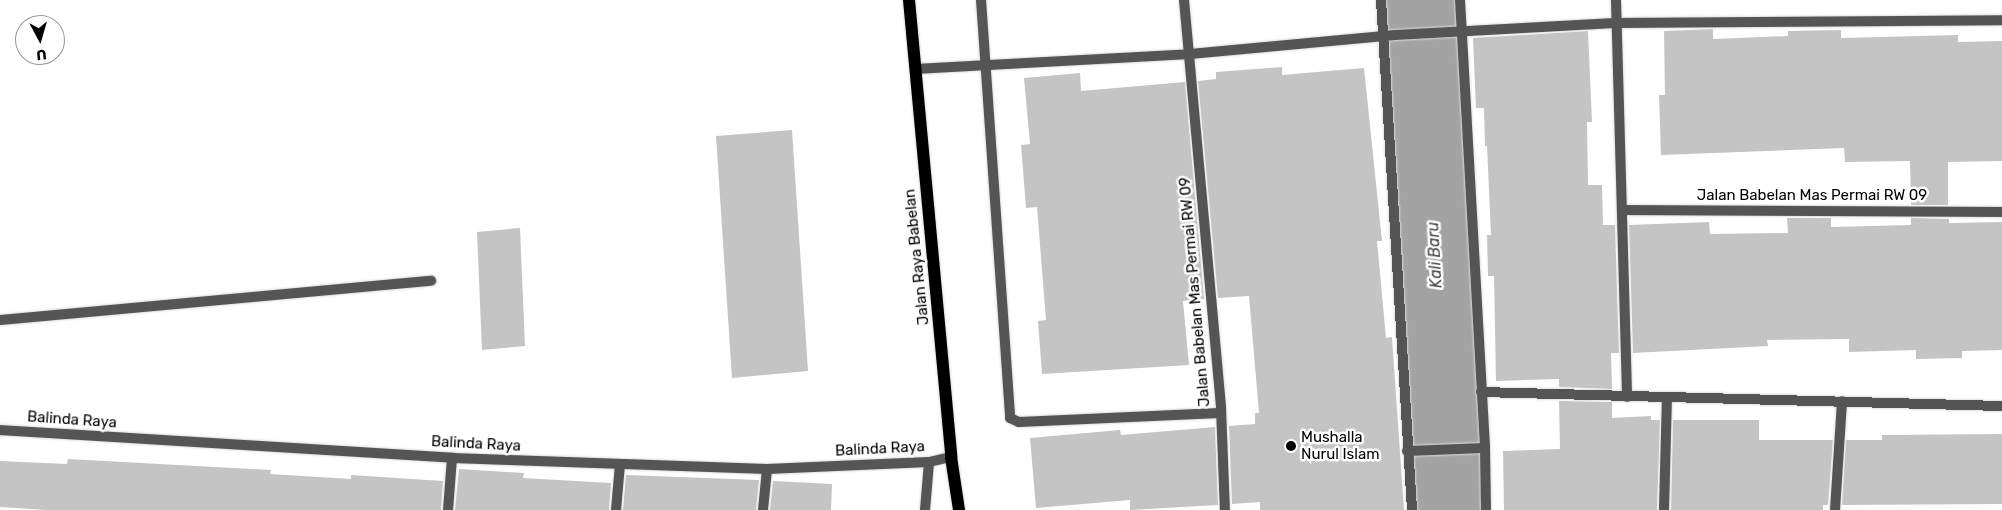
<!DOCTYPE html>
<html>
<head>
<meta charset="utf-8">
<style>
  body { margin:0 }
  #map { position:relative; width:2002px; height:510px; overflow:hidden; background:#fff; font-family:Rubik,sans-serif }
  div>[style] { position:absolute }
  [style*='--x'] { left:calc(var(--x)*1px); top:calc(var(--y)*1px); width:calc(var(--w)*1px); rotate:calc(var(--a)*1deg) }
  .river>* { height:71px; margin:-35.5px; padding:0 35.5px; transform-origin:35.5px; border-radius:35.5px; background:#a3a3a3 }
  .building>* { inset:0; background:#c4c4c4 }
  .roads { filter:drop-shadow(0 0 1px #dbdbdb) drop-shadow(0 0 1px #dbdbdb) }
  .lane>* { height:10px; margin:-5px; padding:0 5px; transform-origin:5px; border-radius:5px; background:#555 }
  .street>* { height:10px; margin:-5px; padding:0 5px; transform-origin:5px; border-radius:5px; background:#555 }
  .primary>* { height:12px; margin:-6px; padding:0 6px; transform-origin:6px; border-radius:6px; background:#000 }
  .dots>* { width:14px; height:14px; translate:-50% -50%; box-sizing:border-box; border:2px solid #fff; border-radius:50% }
  span { translate:-50% -50%; white-space:nowrap; text-align:center; line-height:1.15; -webkit-text-stroke:5px #fff; paint-order:stroke }
  .street-label { font-size:15px; color:#000 }
  .poi-label { font-size:15px; color:#000 }
  .left { translate:0 -50%; text-align:left }
  .water-label { font-size:16px; color:#444; font-style:italic }
  .north { position:absolute; left:15px; top:15px; width:50px; height:50px; box-sizing:border-box; background:#fff; border:1px solid #999; border-radius:50%; rotate:174deg; font-size:14px; font-weight:700; line-height:20px; text-align:center; color:#000 }
  .north::after { content:''; display:block; margin:auto; width:18px; height:22px; background:#000; clip-path:polygon(50% 0,100% 100%,50% 72%,0 100%) }
</style>
</head>
<body>
<div id="map">
  <div class="river">
    <div style="--x:1420;--y:0;--w:511;--a:86.63"></div>
  </div>
  <div class="building">
    <div style="clip-path:polygon(1713px 29px,1713px 39px,1788px 36px,1788px 31px,1841px 30px,1841px 38px,1958px 35px,1958px 42px,2002px 41px,2002px 161px,1948px 162px,1948px 205px,1911px 205px,1910px 161px,1845px 162px,1844px 148px,1661px 155px,1659px 95px,1665px 95px,1664px 31px)"></div>
    <div style="clip-path:polygon(1588px 31px,1592px 122px,1587px 122px,1588px 185px,1602px 185px,1603px 225px,1615px 225px,1619px 353px,1611px 353px,1612px 389px,1559px 387px,1559px 379px,1496px 381px,1494px 276px,1488px 276px,1487px 235px,1491px 235px,1487px 146px,1485px 146px,1484px 108px,1476px 108px,1473px 38px)"></div>
    <div style="clip-path:polygon(1282px 67px,1282px 75px,1364px 68px,1382px 241px,1377px 241px,1386px 338px,1392px 337px,1404px 510px,1260px 510px,1260px 502px,1232px 504px,1229px 426px,1255px 424px,1255px 413px,1259px 413px,1249px 296px,1218px 298px,1198px 81px,1216px 79px,1216px 72px)"></div>
    <div style="clip-path:polygon(1080px 73px,1081px 91px,1185px 82px,1204px 299px,1183px 301px,1189px 365px,1042px 374px,1038px 321px,1046px 320px,1037px 207px,1026px 208px,1021px 145px,1030px 144px,1024px 78px)"></div>
    <div style="clip-path:polygon(792px 130px,808px 371px,732px 378px,716px 136px)"></div>
    <div style="clip-path:polygon(1787px 218px,1831px 218px,1831px 227px,1911px 225px,1911px 218px,1949px 219px,1949px 223px,2002px 222px,2002px 350px,1962px 351px,1962px 358px,1916px 359px,1916px 350px,1849px 352px,1849px 339px,1767px 340px,1768px 346px,1633px 353px,1629px 225px,1709px 222px,1710px 234px,1788px 233px)"></div>
    <div style="clip-path:polygon(520px 228px,525px 346px,482px 350px,477px 232px)"></div>
    <div style="clip-path:polygon(1559px 401px,1612px 402px,1612px 418px,1651px 416px,1651px 420px,1660px 420px,1657px 510px,1504px 510px,1503px 451px,1560px 449px)"></div>
    <div style="clip-path:polygon(1673px 420px,1759px 420px,1759px 440px,1833px 440px,1828px 505px,1823px 505px,1823px 510px,1671px 510px)"></div>
    <div style="clip-path:polygon(1215px 427px,1218px 505px,1130px 510px,1130px 500px,1036px 508px,1030px 438px,1120px 430px,1121px 435px)"></div>
    <div style="clip-path:polygon(2002px 434px,2002px 504px,1842px 505px,1846px 440px,1882px 440px,1882px 435px)"></div>
    <div style="clip-path:polygon(68px 459px,271px 470px,270px 474px,351px 479px,351px 475px,443px 481px,441px 510px,46px 510px,0 507px,0 461px,67px 464px)"></div>
    <div style="clip-path:polygon(459px 469px,524px 473px,523px 478px,611px 483px,609px 510px,455px 510px)"></div>
    <div style="clip-path:polygon(626px 475px,759px 480px,756px 510px,623px 510px)"></div>
    <div style="clip-path:polygon(773px 481px,832px 484px,831px 510px,770px 510px)"></div>
  </div>
  <div class="roads">
    <div class="lane">
      <div style="--x:0;--y:320;--w:433;--a:-5.2"></div>
    </div>
    <div class="street">
      <div style="--x:981;--y:0;--w:419;--a:86"></div>
      <div style="--x:1010;--y:418;--w:10;--a:24"></div>
      <div style="--x:1019;--y:422;--w:201;--a:-2.6"></div>
      <div style="--x:1184;--y:0;--w:410;--a:84.8"></div>
      <div style="--x:1221;--y:408;--w:102;--a:87.8"></div>
      <div style="--x:1381;--y:0;--w:511;--a:86.52"></div>
      <div style="--x:1460;--y:0;--w:449;--a:86.8"></div>
      <div style="--x:1485;--y:448;--w:62;--a:89.1"></div>
      <div style="--x:1616;--y:0;--w:397;--a:88.4"></div>
      <div style="--x:915;--y:69;--w:275;--a:-3.1"></div>
      <div style="--x:1190;--y:54;--w:206;--a:-5.3"></div>
      <div style="--x:1395;--y:35;--w:220;--a:-3.1"></div>
      <div style="--x:1615;--y:23;--w:387;--a:-0.4"></div>
      <div style="--x:1622;--y:210;--w:380;--a:0.3"></div>
      <div style="--x:1481;--y:392;--w:521;--a:1.54"></div>
      <div style="--x:0;--y:430;--w:453;--a:3.5"></div>
      <div style="--x:452;--y:458;--w:315;--a:2"></div>
      <div style="--x:767;--y:469;--w:162;--a:-2.5"></div>
      <div style="--x:929;--y:462;--w:23;--a:-13"></div>
      <div style="--x:1407;--y:451;--w:78;--a:-2.2"></div>
      <div style="--x:448;--y:510;--w:52;--a:-85.6"></div>
      <div style="--x:616;--y:510;--w:46;--a:-85"></div>
      <div style="--x:763;--y:510;--w:41;--a:-84.4"></div>
      <div style="--x:925;--y:510;--w:48;--a:-85.2"></div>
      <div style="--x:1664;--y:510;--w:113;--a:-88.5"></div>
      <div style="--x:1835;--y:510;--w:109;--a:-86.3"></div>
    </div>
    <div class="primary">
      <div style="--x:909;--y:0;--w:459;--a:84.7"></div>
      <div style="--x:951;--y:457;--w:54;--a:81.4"></div>
    </div>
  </div>
  <div class="dots">
    <div style="left:1291px;top:446px;background:#000"></div>
  </div>
  <div class="street-label">
    <span style="left:1812px;top:196px">Jalan Babelan Mas Permai RW 09</span>
    <span style="left:917px;top:257px;rotate:-96deg">Jalan Raya Babelan</span>
    <span style="left:1195px;top:292px;rotate:-95deg">Jalan Babelan Mas Permai RW 09</span>
    <span style="left:72px;top:420px;rotate:4deg">Balinda Raya</span>
    <span style="left:476px;top:444px;rotate:3deg">Balinda Raya</span>
    <span style="left:880px;top:449px;rotate:-3deg">Balinda Raya</span>
  </div>
  <div class="poi-label">
    <span class="left" style="left:1301px;top:446px">Mushalla<br>Nurul Islam</span>
  </div>
  <div class="water-label">
    <span style="left:1435px;top:255px;rotate:-93deg">Kali Baru</span>
  </div>
  <div class="north">U</div>
</div>
</body>
</html>
